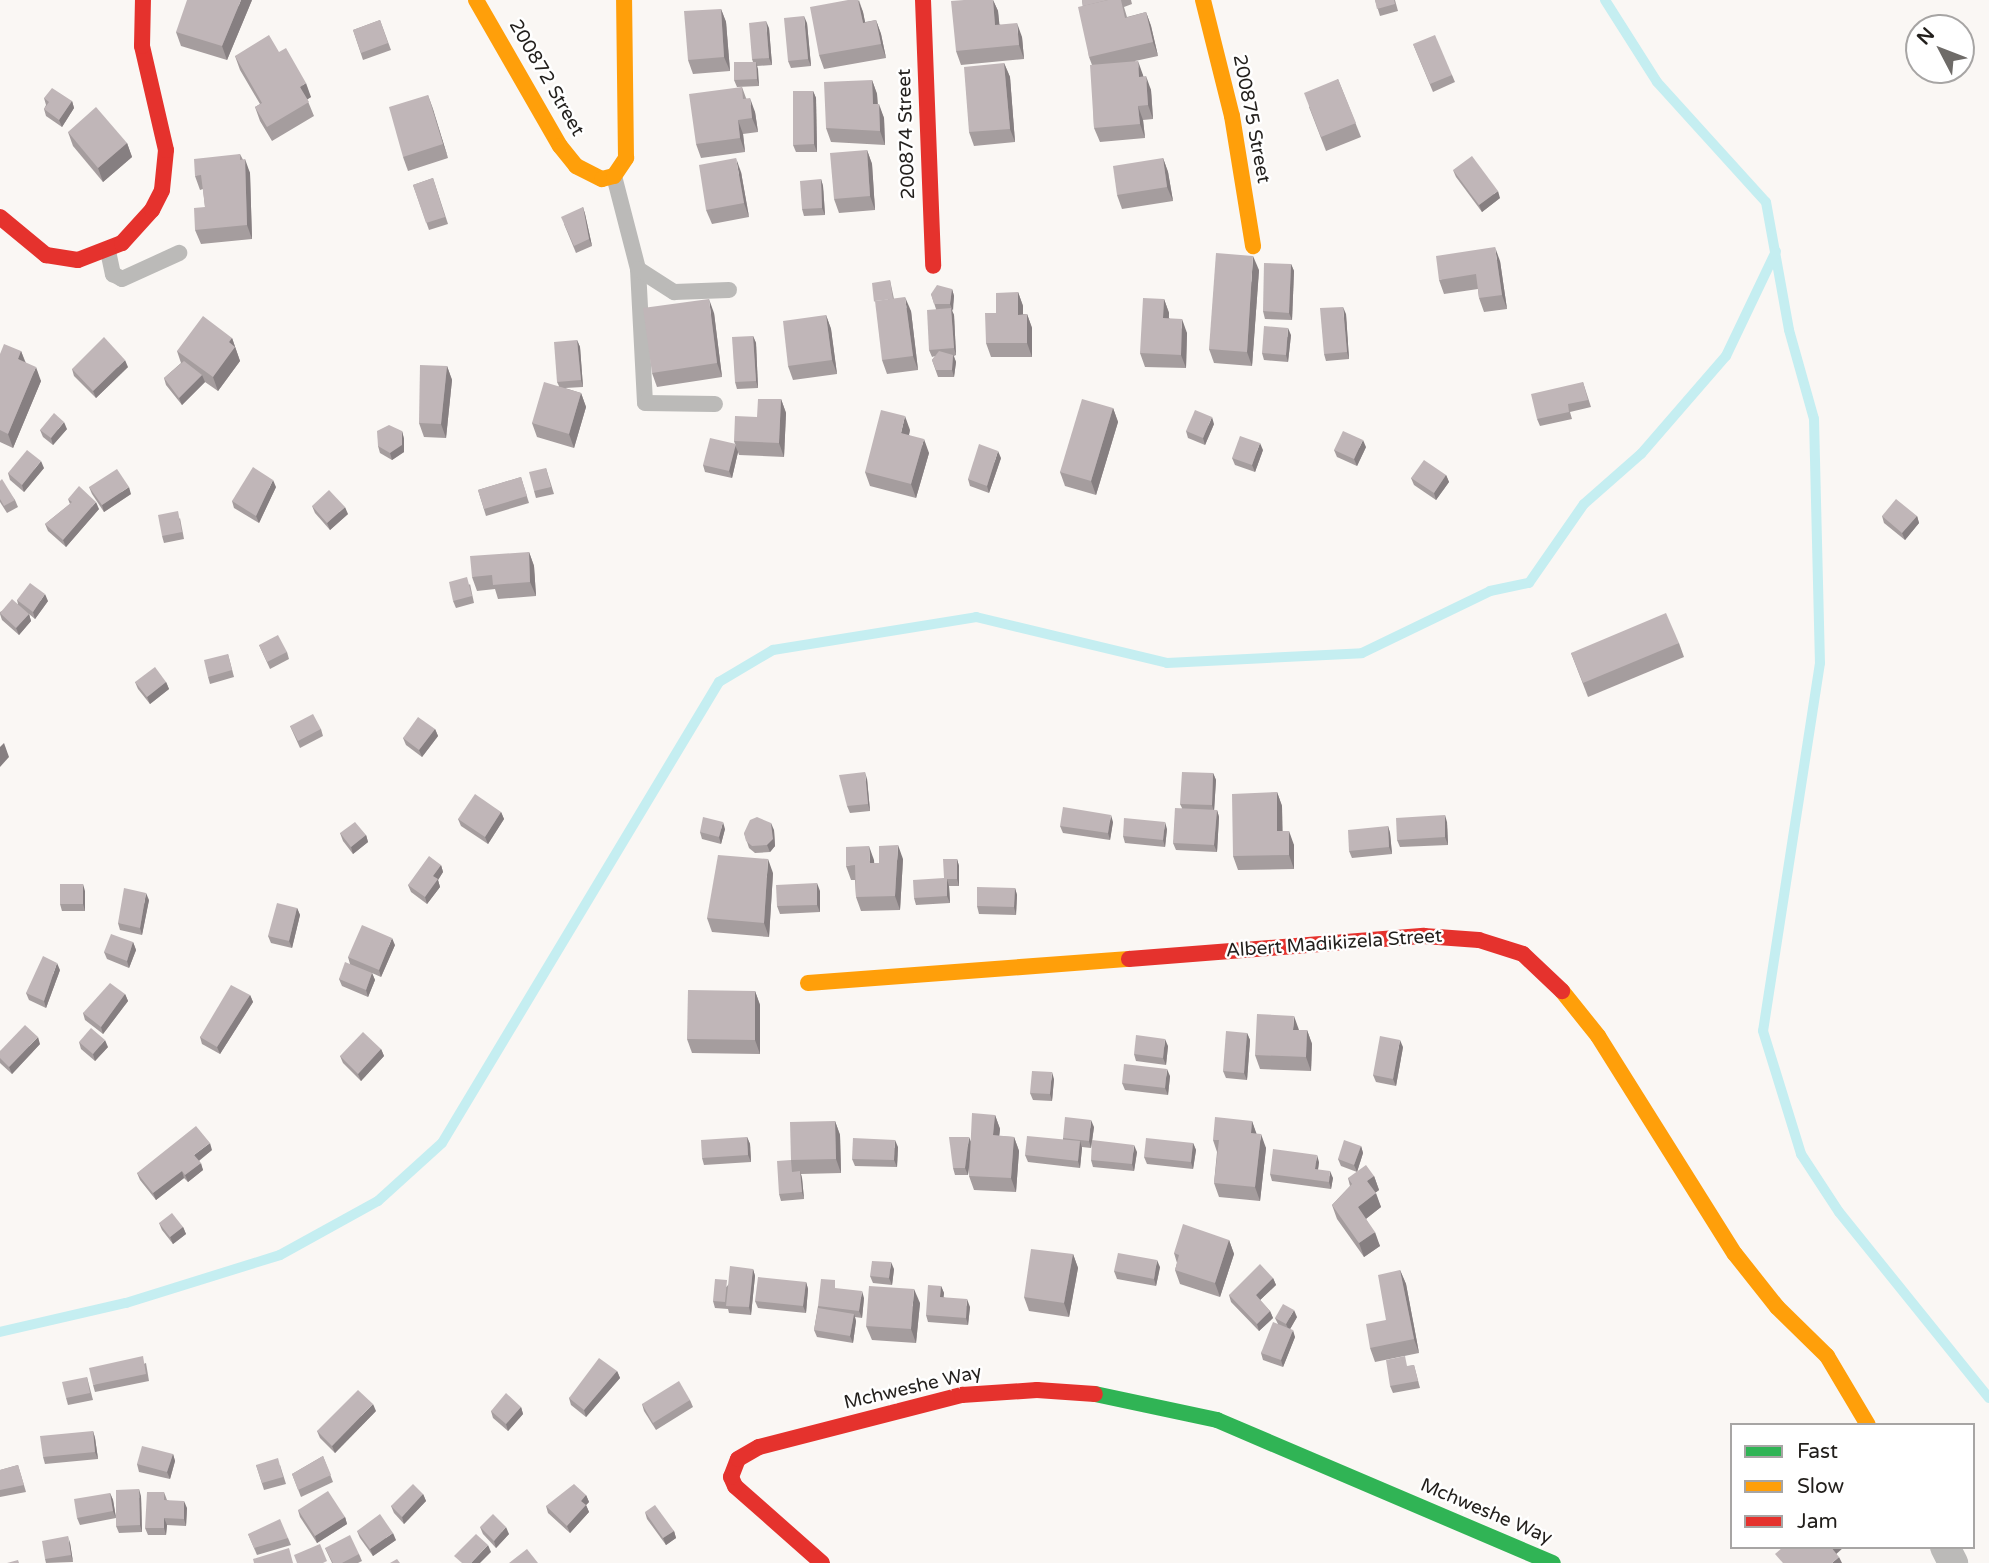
<!DOCTYPE html>
<html>
<head>
<meta charset="utf-8">
<style>
  body { margin:0 }
  #map { position:relative; width:1989px; height:1563px; overflow:hidden; background:#faf7f4; font-family:"Varela Round",sans-serif }
  div>[style] { position:absolute }
  [style*='--x'] { left:calc(var(--x)*1px); top:calc(var(--y)*1px); width:calc(var(--w)*1px); rotate:calc(var(--a)*1deg) }
  .stream>* { height:10px; margin:-5px; padding:0 5px; transform-origin:5px; border-radius:5px; background:#c5eef1 }
  .lane>* { height:16px; margin:-8px; padding:0 8px; transform-origin:8px; border-radius:8px; background:#bbbab8 }
  .street>* { height:30px; margin:-15px; padding:0 15px; transform-origin:15px; border-radius:15px; background:#bbbab8 }
  .fast>* { height:16px; margin:-8px; padding:0 8px; transform-origin:8px; border-radius:8px; background:#30b455 }
  .slow>* { height:16px; margin:-8px; padding:0 8px; transform-origin:8px; border-radius:8px; background:#ff9f0a }
  .jam>* { height:16px; margin:-8px; padding:0 8px; transform-origin:8px; border-radius:8px; background:#e5322d }
  .wall>* { inset:0; background:#a59d9e }
  .shaded-wall>* { inset:0; background:#867f81 }
  .building>* { inset:0; background:#c0b6b8 }
  span { translate:-50% -50%; white-space:nowrap; text-align:center; line-height:1.15; -webkit-text-stroke:5px #fff; paint-order:stroke }
  .street-label { font-size:19px; color:#221f1c }
  .legend { position:absolute; left:1730px; top:1423px; width:245px; height:126px; box-sizing:border-box; background:#fff; border:2px solid #a7a5a4; margin:0; padding:9px 12px; list-style:none; font-size:21px; color:#221f1c }
  .legend li { display:flex; align-items:center; gap:14px; height:35px }
  .legend b { width:35px; border:2px solid #a7a5a4 }
  .north { position:absolute; left:1905px; top:14px; width:70px; height:70px; box-sizing:border-box; background:#fff; border:2px solid #a7a5a4; border-radius:50%; rotate:312deg; font-size:19px; font-weight:700; line-height:28px; text-align:center; color:#221f1c }
  .north::after { content:''; display:block; margin:auto; width:24px; height:32px; background:#6e6b68; clip-path:polygon(50% 0,100% 100%,50% 72%,0 100%) }
</style>
</head>
<body>
<div id="map">
  <div class="stream">
    <div style="--x:1605;--y:0;--w:97;--a:57.6"></div>
    <div style="--x:1657;--y:82;--w:162;--a:47.8"></div>
    <div style="--x:1766;--y:202;--w:130;--a:79.8"></div>
    <div style="--x:1789;--y:330;--w:92;--a:74.3"></div>
    <div style="--x:1814;--y:419;--w:244;--a:88.6"></div>
    <div style="--x:1820;--y:663;--w:372;--a:98.8"></div>
    <div style="--x:1763;--y:1031;--w:129;--a:72.8"></div>
    <div style="--x:1801;--y:1154;--w:69;--a:56.8"></div>
    <div style="--x:1839;--y:1212;--w:239;--a:51.1"></div>
    <div style="--x:0;--y:1332;--w:129;--a:-13"></div>
    <div style="--x:126;--y:1303;--w:161;--a:-17.3"></div>
    <div style="--x:280;--y:1255;--w:112;--a:-28.9"></div>
    <div style="--x:378;--y:1201;--w:86;--a:-42.2"></div>
    <div style="--x:442;--y:1143;--w:538;--a:-59"></div>
    <div style="--x:719;--y:682;--w:63;--a:-30.7"></div>
    <div style="--x:773;--y:650;--w:206;--a:-9.2"></div>
    <div style="--x:976;--y:617;--w:196;--a:13.5"></div>
    <div style="--x:1167;--y:663;--w:195;--a:-2.9"></div>
    <div style="--x:1362;--y:653;--w:142;--a:-25.8"></div>
    <div style="--x:1490;--y:591;--w:40;--a:-12"></div>
    <div style="--x:1529;--y:583;--w:96;--a:-55.2"></div>
    <div style="--x:1584;--y:504;--w:76;--a:-41.3"></div>
    <div style="--x:1641;--y:454;--w:130;--a:-49.1"></div>
    <div style="--x:1726;--y:356;--w:116;--a:-64.5"></div>
  </div>
  <div class="lane">
    <div style="--x:614;--y:176;--w:96;--a:75.5"></div>
    <div style="--x:638;--y:269;--w:134;--a:87"></div>
    <div style="--x:645;--y:403;--w:70;--a:0.8"></div>
    <div style="--x:108;--y:251;--w:24;--a:78"></div>
    <div style="--x:113;--y:274;--w:10;--a:29"></div>
    <div style="--x:122;--y:279;--w:63;--a:-24.5"></div>
    <div style="--x:638;--y:269;--w:43;--a:32.6"></div>
    <div style="--x:674;--y:292;--w:55;--a:-2.1"></div>
  </div>
  <div class="street">
    <div style="--x:1945;--y:1547;--w:18;--a:63"></div>
  </div>
  <div class="fast">
    <div style="--x:1095;--y:1394;--w:125;--a:12"></div>
    <div style="--x:1217;--y:1420;--w:365;--a:23.1"></div>
  </div>
  <div class="slow">
    <div style="--x:476;--y:0;--w:168;--a:60.1"></div>
    <div style="--x:560;--y:146;--w:26;--a:51"></div>
    <div style="--x:576;--y:166;--w:29;--a:27"></div>
    <div style="--x:602;--y:179;--w:12;--a:-14"></div>
    <div style="--x:614;--y:176;--w:22;--a:-56"></div>
    <div style="--x:626;--y:158;--w:158;--a:-90.7"></div>
    <div style="--x:1203;--y:0;--w:120;--a:76"></div>
    <div style="--x:1232;--y:116;--w:132;--a:80.8"></div>
    <div style="--x:808;--y:983;--w:322;--a:-4.3"></div>
    <div style="--x:1562;--y:991;--w:58;--a:51.3"></div>
    <div style="--x:1598;--y:1036;--w:257;--a:57.9"></div>
    <div style="--x:1735;--y:1254;--w:68;--a:51.6"></div>
    <div style="--x:1777;--y:1307;--w:70;--a:44.4"></div>
    <div style="--x:1827;--y:1356;--w:80;--a:59.3"></div>
  </div>
  <div class="jam">
    <div style="--x:923;--y:0;--w:266;--a:87.8"></div>
    <div style="--x:0;--y:217;--w:60;--a:39.6"></div>
    <div style="--x:46;--y:255;--w:32;--a:9"></div>
    <div style="--x:78;--y:260;--w:47;--a:-21.1"></div>
    <div style="--x:122;--y:243;--w:45;--a:-47.7"></div>
    <div style="--x:152;--y:210;--w:22;--a:-63"></div>
    <div style="--x:162;--y:190;--w:40;--a:-84.3"></div>
    <div style="--x:166;--y:150;--w:107;--a:-103"></div>
    <div style="--x:142;--y:46;--w:46;--a:-88.8"></div>
    <div style="--x:1129;--y:959;--w:296;--a:-4.5"></div>
    <div style="--x:1424;--y:936;--w:55;--a:4.2"></div>
    <div style="--x:1479;--y:940;--w:46;--a:17.7"></div>
    <div style="--x:1523;--y:954;--w:54;--a:43.5"></div>
    <div style="--x:822;--y:1563;--w:116;--a:-138.5"></div>
    <div style="--x:735;--y:1486;--w:10;--a:-114"></div>
    <div style="--x:731;--y:1477;--w:19;--a:-69"></div>
    <div style="--x:738;--y:1459;--w:24;--a:-30"></div>
    <div style="--x:759;--y:1447;--w:210;--a:-14.4"></div>
    <div style="--x:962;--y:1395;--w:75;--a:-3.8"></div>
    <div style="--x:1037;--y:1390;--w:58;--a:3.9"></div>
  </div>
  <div class="wall">
    <div style="clip-path:polygon(252px 0,227px 60px,181px 46px,176px 32px)"></div>
    <div style="clip-path:polygon(859px 0,863px 12px,865px 22px,876px 20px,881px 34px,886px 58px,824px 69px,819px 55px)"></div>
    <div style="clip-path:polygon(964px 0,993px 0,998px 11px,999px 24px,1022px 37px,1024px 59px,961px 65px,956px 51px)"></div>
    <div style="clip-path:polygon(1082px 0,1131px 0,1132px 4px,1124px 7px,1127px 17px,1146px 12px,1151px 26px,1158px 56px,1135px 61px,1151px 90px,1153px 119px,1143px 120px,1145px 138px,1100px 142px,1094px 128px,1092px 65px,1089px 57px)"></div>
    <div style="clip-path:polygon(1375px 0,1395px 0,1398px 11px,1380px 16px)"></div>
    <div style="clip-path:polygon(721px 9px,726px 22px,730px 71px,693px 74px,688px 60px)"></div>
    <div style="clip-path:polygon(380px 20px,391px 50px,363px 60px,353px 30px)"></div>
    <div style="clip-path:polygon(807px 23px,811px 66px,791px 68px,788px 61px)"></div>
    <div style="clip-path:polygon(769px 28px,772px 65px,757px 66px,759px 86px,737px 87px,734px 80px,753px 62px,752px 59px)"></div>
    <div style="clip-path:polygon(1413px 44px,1452px 75px,1455px 82px,1433px 92px)"></div>
    <div style="clip-path:polygon(279px 52px,311px 97px,307px 99px,314px 116px,272px 141px,260px 121px,255px 107px,260px 104px,240px 70px,235px 56px)"></div>
    <div style="clip-path:polygon(1004px 63px,1010px 77px,1015px 142px,974px 146px,969px 132px)"></div>
    <div style="clip-path:polygon(1338px 79px,1361px 137px,1326px 151px,1309px 107px)"></div>
    <div style="clip-path:polygon(872px 80px,877px 94px,878px 104px,884px 118px,885px 145px,831px 142px,826px 128px)"></div>
    <div style="clip-path:polygon(742px 87px,746px 98px,755px 112px,758px 132px,743px 134px,745px 152px,701px 158px,696px 144px)"></div>
    <div style="clip-path:polygon(813px 91px,816px 98px,817px 152px,796px 152px,793px 145px)"></div>
    <div style="clip-path:polygon(428px 95px,448px 158px,408px 171px,403px 157px)"></div>
    <div style="clip-path:polygon(44px 98px,72px 101px,74px 108px,62px 127px,46px 116px,44px 109px,46px 105px)"></div>
    <div style="clip-path:polygon(68px 132px,127px 143px,132px 157px,103px 182px,73px 146px)"></div>
    <div style="clip-path:polygon(867px 150px,872px 164px,875px 210px,839px 213px,834px 199px)"></div>
    <div style="clip-path:polygon(240px 154px,250px 173px,252px 239px,201px 244px,195px 230px,205px 207px,203px 189px,200px 190px,195px 176px)"></div>
    <div style="clip-path:polygon(1163px 158px,1168px 172px,1173px 201px,1122px 209px,1117px 195px)"></div>
    <div style="clip-path:polygon(1453px 170px,1500px 198px,1482px 212px,1456px 177px)"></div>
    <div style="clip-path:polygon(741px 172px,749px 217px,712px 224px,706px 210px)"></div>
    <div style="clip-path:polygon(433px 178px,448px 224px,429px 230px,413px 185px)"></div>
    <div style="clip-path:polygon(821px 179px,823px 186px,825px 215px,804px 216px,802px 209px)"></div>
    <div style="clip-path:polygon(583px 207px,585px 214px,592px 246px,576px 253px,564px 224px)"></div>
    <div style="clip-path:polygon(1500px 261px,1507px 309px,1484px 312px,1479px 298px,1478px 289px,1444px 294px,1439px 280px)"></div>
    <div style="clip-path:polygon(1291px 264px,1294px 271px,1292px 320px,1265px 319px,1263px 311px)"></div>
    <div style="clip-path:polygon(1259px 270px,1252px 366px,1214px 363px,1209px 349px)"></div>
    <div style="clip-path:polygon(890px 280px,894px 299px,911px 311px,918px 370px,887px 374px,882px 360px)"></div>
    <div style="clip-path:polygon(952px 289px,954px 296px,952px 311px,954px 315px,956px 355px,954px 356px,956px 362px,954px 377px,938px 377px,932px 360px,935px 356px,932px 357px,929px 350px,936px 309px,931px 294px)"></div>
    <div style="clip-path:polygon(1018px 292px,1023px 306px,1023px 314px,1027px 314px,1032px 328px,1032px 357px,991px 357px,986px 343px,996px 313px)"></div>
    <div style="clip-path:polygon(1164px 299px,1169px 313px,1169px 318px,1187px 333px,1186px 368px,1145px 367px,1140px 353px)"></div>
    <div style="clip-path:polygon(714px 313px,722px 377px,657px 387px,652px 373px)"></div>
    <div style="clip-path:polygon(1346px 314px,1349px 359px,1326px 361px,1324px 354px)"></div>
    <div style="clip-path:polygon(826px 315px,831px 329px,837px 374px,793px 380px,788px 366px)"></div>
    <div style="clip-path:polygon(1291px 335px,1288px 362px,1264px 360px,1262px 353px)"></div>
    <div style="clip-path:polygon(753px 336px,756px 343px,758px 388px,737px 389px,735px 382px)"></div>
    <div style="clip-path:polygon(232px 338px,240px 361px,218px 391px,205px 382px,182px 405px,166px 385px,164px 378px,181px 363px,177px 351px)"></div>
    <div style="clip-path:polygon(577px 340px,580px 347px,583px 387px,565px 388px,581px 393px,586px 407px,574px 448px,537px 437px,532px 423px,559px 386px,557px 382px)"></div>
    <div style="clip-path:polygon(21px 351px,26px 363px,41px 381px,13px 448px,0 442px,0 354px)"></div>
    <div style="clip-path:polygon(447px 366px,452px 380px,446px 438px,424px 437px,419px 423px)"></div>
    <div style="clip-path:polygon(128px 367px,96px 398px,74px 376px,72px 369px)"></div>
    <div style="clip-path:polygon(1583px 382px,1591px 407px,1570px 412px,1572px 419px,1540px 426px,1537px 419px)"></div>
    <div style="clip-path:polygon(781px 399px,786px 413px,784px 457px,739px 455px,738px 452px,732px 478px,705px 472px,703px 465px,735px 444px,734px 441px,757px 417px)"></div>
    <div style="clip-path:polygon(1113px 408px,1118px 422px,1096px 495px,1065px 486px,1060px 472px)"></div>
    <div style="clip-path:polygon(1214px 424px,1205px 445px,1188px 438px,1186px 431px)"></div>
    <div style="clip-path:polygon(67px 429px,53px 445px,43px 437px,40px 430px)"></div>
    <div style="clip-path:polygon(910px 430px,909px 435px,929px 453px,916px 498px,870px 486px,865px 472px)"></div>
    <div style="clip-path:polygon(402px 431px,404px 439px,404px 452px,392px 460px,380px 453px,378px 446px)"></div>
    <div style="clip-path:polygon(1366px 447px,1357px 466px,1337px 457px,1334px 450px)"></div>
    <div style="clip-path:polygon(1263px 450px,1255px 472px,1235px 465px,1232px 458px)"></div>
    <div style="clip-path:polygon(1001px 458px,989px 493px,970px 486px,968px 479px)"></div>
    <div style="clip-path:polygon(44px 468px,24px 492px,10px 480px,8px 473px)"></div>
    <div style="clip-path:polygon(546px 468px,554px 494px,536px 498px,534px 491px)"></div>
    <div style="clip-path:polygon(1446px 475px,1449px 482px,1436px 500px,1414px 485px,1411px 478px)"></div>
    <div style="clip-path:polygon(521px 477px,529px 503px,486px 516px,478px 490px)"></div>
    <div style="clip-path:polygon(0 481px,15px 500px,18px 507px,7px 513px,0 502px)"></div>
    <div style="clip-path:polygon(89px 487px,131px 494px,104px 512px,92px 494px)"></div>
    <div style="clip-path:polygon(276px 487px,259px 523px,234px 508px,232px 501px)"></div>
    <div style="clip-path:polygon(68px 499px,99px 509px,66px 547px,48px 531px,45px 524px,70px 504px)"></div>
    <div style="clip-path:polygon(312px 506px,348px 514px,330px 530px,315px 513px)"></div>
    <div style="clip-path:polygon(1882px 516px,1917px 516px,1919px 523px,1905px 540px,1884px 523px)"></div>
    <div style="clip-path:polygon(180px 518px,184px 539px,164px 543px,162px 536px)"></div>
    <div style="clip-path:polygon(529px 552px,534px 566px,536px 596px,498px 599px,495px 589px,477px 591px,472px 577px)"></div>
    <div style="clip-path:polygon(470px 584px,474px 603px,456px 608px,453px 601px)"></div>
    <div style="clip-path:polygon(17px 600px,48px 601px,35px 619px,29px 614px,31px 621px,19px 635px,2px 620px,0 614px,0 612px,18px 604px)"></div>
    <div style="clip-path:polygon(1679px 643px,1684px 657px,1588px 697px,1571px 653px)"></div>
    <div style="clip-path:polygon(259px 645px,287px 652px,289px 659px,270px 669px)"></div>
    <div style="clip-path:polygon(228px 654px,234px 677px,210px 684px,208px 677px)"></div>
    <div style="clip-path:polygon(135px 682px,166px 682px,169px 689px,150px 704px,138px 689px)"></div>
    <div style="clip-path:polygon(290px 726px,321px 729px,323px 736px,300px 748px)"></div>
    <div style="clip-path:polygon(435px 729px,438px 736px,422px 757px,406px 745px,403px 738px)"></div>
    <div style="clip-path:polygon(1213px 773px,1216px 780px,1214px 810px,1217px 810px,1219px 817px,1217px 852px,1176px 850px,1173px 843px,1182px 808px,1180px 804px)"></div>
    <div style="clip-path:polygon(867px 779px,870px 811px,850px 813px,847px 806px)"></div>
    <div style="clip-path:polygon(1277px 792px,1282px 806px,1282px 831px,1294px 845px,1294px 869px,1238px 870px,1233px 856px)"></div>
    <div style="clip-path:polygon(501px 812px,504px 819px,488px 844px,461px 826px,458px 819px)"></div>
    <div style="clip-path:polygon(1113px 822px,1110px 840px,1063px 833px,1060px 826px)"></div>
    <div style="clip-path:polygon(1447px 822px,1448px 845px,1400px 847px,1397px 840px)"></div>
    <div style="clip-path:polygon(1388px 826px,1390px 833px,1392px 854px,1352px 858px,1349px 851px)"></div>
    <div style="clip-path:polygon(725px 829px,721px 844px,702px 839px,700px 832px)"></div>
    <div style="clip-path:polygon(1167px 829px,1165px 847px,1125px 843px,1123px 836px)"></div>
    <div style="clip-path:polygon(774px 830px,775px 846px,770px 852px,755px 853px,749px 848px,744px 833px)"></div>
    <div style="clip-path:polygon(340px 833px,366px 835px,368px 842px,353px 854px,343px 841px)"></div>
    <div style="clip-path:polygon(903px 859px,900px 910px,861px 911px,856px 897px,855px 880px,851px 880px,846px 866px,874px 860px,874px 863px,879px 863px)"></div>
    <div style="clip-path:polygon(957px 859px,959px 866px,959px 886px,949px 886px,950px 903px,916px 905px,914px 898px,944px 878px)"></div>
    <div style="clip-path:polygon(441px 865px,443px 872px,438px 880px,440px 887px,427px 904px,411px 892px,408px 885px)"></div>
    <div style="clip-path:polygon(773px 873px,769px 937px,712px 932px,707px 918px)"></div>
    <div style="clip-path:polygon(1015px 888px,1017px 895px,1016px 915px,979px 914px,977px 906px)"></div>
    <div style="clip-path:polygon(85px 891px,85px 911px,62px 911px,60px 904px)"></div>
    <div style="clip-path:polygon(820px 891px,820px 912px,780px 914px,777px 906px)"></div>
    <div style="clip-path:polygon(149px 900px,142px 935px,120px 930px,118px 923px)"></div>
    <div style="clip-path:polygon(297px 908px,300px 915px,292px 948px,271px 943px,268px 936px)"></div>
    <div style="clip-path:polygon(133px 942px,136px 950px,129px 968px,107px 959px,104px 952px)"></div>
    <div style="clip-path:polygon(395px 945px,381px 977px,372px 973px,375px 980px,368px 997px,342px 986px,339px 979px,350px 964px,348px 957px)"></div>
    <div style="clip-path:polygon(60px 970px,46px 1008px,29px 1000px,26px 993px)"></div>
    <div style="clip-path:polygon(755px 991px,760px 1005px,760px 1054px,692px 1053px,687px 1039px)"></div>
    <div style="clip-path:polygon(125px 994px,128px 1001px,103px 1034px,85px 1020px,83px 1013px)"></div>
    <div style="clip-path:polygon(250px 995px,253px 1002px,220px 1054px,202px 1044px,200px 1037px)"></div>
    <div style="clip-path:polygon(1299px 1030px,1307px 1030px,1312px 1044px,1311px 1071px,1260px 1069px,1255px 1055px)"></div>
    <div style="clip-path:polygon(1247px 1033px,1250px 1040px,1247px 1080px,1226px 1078px,1223px 1071px)"></div>
    <div style="clip-path:polygon(79px 1042px,108px 1047px,95px 1061px,81px 1049px)"></div>
    <div style="clip-path:polygon(40px 1044px,12px 1074px,0 1063px,0 1051px)"></div>
    <div style="clip-path:polygon(1168px 1046px,1166px 1065px,1136px 1061px,1134px 1054px)"></div>
    <div style="clip-path:polygon(1403px 1047px,1396px 1086px,1376px 1082px,1373px 1075px)"></div>
    <div style="clip-path:polygon(381px 1049px,384px 1056px,361px 1081px,343px 1063px,340px 1056px)"></div>
    <div style="clip-path:polygon(1170px 1076px,1168px 1095px,1125px 1090px,1122px 1083px)"></div>
    <div style="clip-path:polygon(1054px 1079px,1052px 1101px,1033px 1100px,1030px 1093px)"></div>
    <div style="clip-path:polygon(995px 1115px,1000px 1129px,999px 1136px,1014px 1137px,1019px 1151px,1016px 1192px,974px 1190px,969px 1176px,969px 1165px,968px 1175px,955px 1175px,953px 1168px,971px 1141px)"></div>
    <div style="clip-path:polygon(835px 1121px,840px 1135px,841px 1173px,801px 1174px,802px 1178px,804px 1199px,781px 1201px,779px 1194px,791px 1160px)"></div>
    <div style="clip-path:polygon(1252px 1121px,1256px 1134px,1266px 1148px,1260px 1201px,1219px 1197px,1214px 1183px,1217px 1152px,1213px 1140px)"></div>
    <div style="clip-path:polygon(1094px 1127px,1091px 1148px,1082px 1147px,1080px 1168px,1028px 1162px,1025px 1155px,1063px 1140px,1063px 1138px)"></div>
    <div style="clip-path:polygon(747px 1137px,750px 1144px,751px 1162px,704px 1165px,702px 1158px)"></div>
    <div style="clip-path:polygon(1193px 1143px,1196px 1150px,1193px 1169px,1147px 1164px,1144px 1157px)"></div>
    <div style="clip-path:polygon(1361px 1146px,1363px 1153px,1357px 1172px,1341px 1166px,1338px 1159px)"></div>
    <div style="clip-path:polygon(898px 1147px,897px 1167px,855px 1166px,852px 1159px)"></div>
    <div style="clip-path:polygon(212px 1150px,199px 1161px,203px 1170px,188px 1182px,184px 1178px,156px 1200px,140px 1180px,137px 1173px)"></div>
    <div style="clip-path:polygon(1137px 1152px,1134px 1171px,1093px 1167px,1091px 1160px)"></div>
    <div style="clip-path:polygon(1319px 1162px,1318px 1170px,1333px 1178px,1331px 1189px,1272px 1181px,1270px 1174px)"></div>
    <div style="clip-path:polygon(1374px 1176px,1379px 1190px,1375px 1193px,1381px 1207px,1366px 1219px,1380px 1246px,1364px 1257px,1337px 1219px,1332px 1205px,1350px 1186px,1348px 1178px)"></div>
    <div style="clip-path:polygon(159px 1223px,183px 1227px,186px 1234px,173px 1244px,162px 1230px)"></div>
    <div style="clip-path:polygon(1229px 1240px,1234px 1254px,1220px 1297px,1180px 1284px,1175px 1270px,1177px 1263px,1174px 1253px)"></div>
    <div style="clip-path:polygon(1073px 1254px,1078px 1268px,1069px 1317px,1029px 1311px,1024px 1297px)"></div>
    <div style="clip-path:polygon(1160px 1267px,1156px 1286px,1117px 1279px,1114px 1271px)"></div>
    <div style="clip-path:polygon(753px 1269px,755px 1276px,751px 1315px,729px 1313px,728px 1309px,715px 1308px,713px 1301px,729px 1284px)"></div>
    <div style="clip-path:polygon(894px 1269px,892px 1285px,873px 1283px,870px 1276px)"></div>
    <div style="clip-path:polygon(1400px 1270px,1406px 1284px,1419px 1353px,1375px 1362px,1370px 1348px,1386px 1320px)"></div>
    <div style="clip-path:polygon(1273px 1278px,1276px 1285px,1260px 1300px,1270px 1311px,1273px 1318px,1259px 1331px,1231px 1302px,1229px 1295px)"></div>
    <div style="clip-path:polygon(806px 1282px,808px 1289px,806px 1313px,758px 1308px,755px 1301px)"></div>
    <div style="clip-path:polygon(941px 1286px,944px 1293px,943px 1297px,970px 1307px,968px 1325px,928px 1322px,926px 1315px)"></div>
    <div style="clip-path:polygon(864px 1298px,862px 1318px,855px 1317px,856px 1321px,853px 1343px,817px 1337px,814px 1330px,818px 1306px)"></div>
    <div style="clip-path:polygon(920px 1303px,916px 1343px,872px 1340px,866px 1326px)"></div>
    <div style="clip-path:polygon(1297px 1317px,1290px 1329px,1295px 1337px,1283px 1367px,1263px 1360px,1261px 1353px,1278px 1324px,1275px 1318px)"></div>
    <div style="clip-path:polygon(146px 1363px,149px 1381px,95px 1392px,93px 1385px)"></div>
    <div style="clip-path:polygon(1414px 1365px,1420px 1388px,1393px 1393px,1390px 1386px,1409px 1366px)"></div>
    <div style="clip-path:polygon(617px 1371px,620px 1378px,586px 1417px,571px 1405px,569px 1398px)"></div>
    <div style="clip-path:polygon(87px 1377px,93px 1400px,68px 1405px,66px 1398px)"></div>
    <div style="clip-path:polygon(690px 1400px,693px 1407px,656px 1430px,644px 1411px,642px 1404px)"></div>
    <div style="clip-path:polygon(521px 1407px,523px 1414px,508px 1431px,493px 1418px,491px 1411px)"></div>
    <div style="clip-path:polygon(376px 1411px,335px 1453px,320px 1438px,317px 1431px)"></div>
    <div style="clip-path:polygon(93px 1431px,95px 1438px,98px 1459px,45px 1464px,43px 1457px)"></div>
    <div style="clip-path:polygon(173px 1454px,175px 1461px,170px 1479px,139px 1472px,137px 1464px)"></div>
    <div style="clip-path:polygon(323px 1456px,333px 1482px,301px 1497px,292px 1474px)"></div>
    <div style="clip-path:polygon(18px 1465px,26px 1492px,0 1497px,0 1470px)"></div>
    <div style="clip-path:polygon(256px 1465px,280px 1465px,286px 1484px,264px 1490px)"></div>
    <div style="clip-path:polygon(164px 1492px,167px 1500px,187px 1508px,186px 1526px,167px 1525px,166px 1535px,148px 1535px,145px 1528px)"></div>
    <div style="clip-path:polygon(110px 1493px,113px 1500px,116px 1518px,80px 1525px,77px 1518px)"></div>
    <div style="clip-path:polygon(423px 1494px,426px 1501px,404px 1524px,394px 1513px,391px 1506px)"></div>
    <div style="clip-path:polygon(586px 1495px,589px 1502px,586px 1505px,589px 1512px,570px 1533px,548px 1513px,546px 1506px)"></div>
    <div style="clip-path:polygon(141px 1496px,142px 1532px,119px 1533px,116px 1526px)"></div>
    <div style="clip-path:polygon(298px 1510px,345px 1517px,347px 1524px,317px 1543px,300px 1517px)"></div>
    <div style="clip-path:polygon(645px 1512px,674px 1531px,676px 1538px,666px 1545px,647px 1519px)"></div>
    <div style="clip-path:polygon(480px 1527px,509px 1534px,496px 1548px,483px 1534px)"></div>
    <div style="clip-path:polygon(357px 1531px,396px 1540px,373px 1556px,360px 1538px)"></div>
    <div style="clip-path:polygon(248px 1534px,288px 1538px,291px 1545px,257px 1555px)"></div>
    <div style="clip-path:polygon(70px 1543px,73px 1562px,46px 1563px,45px 1559px)"></div>
    <div style="clip-path:polygon(325px 1548px,359px 1554px,362px 1561px,358px 1563px,332px 1563px)"></div>
  </div>
  <div class="shaded-wall">
    <div style="clip-path:polygon(241px 0,252px 0,227px 60px,222px 46px)"></div>
    <div style="clip-path:polygon(858px 0,863px 12px,868px 37px,863px 23px)"></div>
    <div style="clip-path:polygon(993px 0,998px 11px,1001px 39px,995px 25px)"></div>
    <div style="clip-path:polygon(721px 9px,726px 22px,730px 71px,724px 57px)"></div>
    <div style="clip-path:polygon(1146px 12px,1151px 26px,1158px 56px,1153px 42px)"></div>
    <div style="clip-path:polygon(804px 16px,807px 23px,811px 66px,808px 59px)"></div>
    <div style="clip-path:polygon(876px 20px,881px 34px,886px 58px,881px 44px)"></div>
    <div style="clip-path:polygon(766px 21px,769px 28px,772px 65px,769px 58px)"></div>
    <div style="clip-path:polygon(1017px 23px,1022px 37px,1024px 59px,1019px 45px)"></div>
    <div style="clip-path:polygon(1138px 61px,1143px 75px,1145px 91px,1139px 77px)"></div>
    <div style="clip-path:polygon(756px 62px,758px 69px,759px 86px,757px 79px)"></div>
    <div style="clip-path:polygon(1004px 63px,1010px 77px,1015px 142px,1010px 129px)"></div>
    <div style="clip-path:polygon(1146px 76px,1151px 90px,1153px 119px,1148px 105px)"></div>
    <div style="clip-path:polygon(872px 80px,877px 94px,878px 118px,873px 104px)"></div>
    <div style="clip-path:polygon(306px 83px,311px 97px,305px 101px,300px 87px)"></div>
    <div style="clip-path:polygon(813px 91px,816px 98px,817px 152px,814px 144px)"></div>
    <div style="clip-path:polygon(428px 95px,433px 109px,448px 158px,443px 144px)"></div>
    <div style="clip-path:polygon(750px 98px,755px 112px,758px 132px,752px 118px)"></div>
    <div style="clip-path:polygon(72px 101px,74px 108px,62px 127px,59px 120px)"></div>
    <div style="clip-path:polygon(879px 104px,884px 118px,885px 145px,880px 131px)"></div>
    <div style="clip-path:polygon(1138px 106px,1143px 120px,1145px 138px,1140px 124px)"></div>
    <div style="clip-path:polygon(738px 120px,743px 134px,745px 152px,740px 138px)"></div>
    <div style="clip-path:polygon(127px 143px,132px 157px,103px 182px,98px 168px)"></div>
    <div style="clip-path:polygon(867px 150px,872px 164px,875px 210px,870px 196px)"></div>
    <div style="clip-path:polygon(736px 158px,741px 172px,749px 217px,744px 203px)"></div>
    <div style="clip-path:polygon(1163px 158px,1168px 172px,1173px 201px,1167px 187px)"></div>
    <div style="clip-path:polygon(245px 159px,250px 173px,252px 239px,247px 225px)"></div>
    <div style="clip-path:polygon(821px 179px,823px 186px,825px 215px,822px 208px)"></div>
    <div style="clip-path:polygon(1498px 191px,1500px 198px,1482px 212px,1479px 205px)"></div>
    <div style="clip-path:polygon(583px 207px,585px 214px,592px 246px,589px 239px)"></div>
    <div style="clip-path:polygon(1495px 247px,1500px 261px,1507px 309px,1502px 295px)"></div>
    <div style="clip-path:polygon(1253px 256px,1259px 270px,1252px 366px,1247px 352px)"></div>
    <div style="clip-path:polygon(1291px 264px,1294px 271px,1292px 320px,1289px 313px)"></div>
    <div style="clip-path:polygon(952px 289px,954px 296px,953px 311px,950px 304px)"></div>
    <div style="clip-path:polygon(1018px 292px,1023px 306px,1023px 329px,1018px 315px)"></div>
    <div style="clip-path:polygon(905px 297px,911px 311px,918px 370px,913px 356px)"></div>
    <div style="clip-path:polygon(709px 299px,714px 313px,722px 377px,717px 363px)"></div>
    <div style="clip-path:polygon(1164px 299px,1169px 313px,1168px 332px,1163px 318px)"></div>
    <div style="clip-path:polygon(1343px 307px,1346px 314px,1349px 359px,1347px 352px)"></div>
    <div style="clip-path:polygon(951px 308px,954px 315px,956px 355px,954px 348px)"></div>
    <div style="clip-path:polygon(1027px 314px,1032px 328px,1032px 357px,1027px 343px)"></div>
    <div style="clip-path:polygon(826px 315px,831px 329px,837px 374px,832px 360px)"></div>
    <div style="clip-path:polygon(1182px 319px,1187px 333px,1186px 368px,1181px 355px)"></div>
    <div style="clip-path:polygon(1288px 328px,1291px 335px,1288px 362px,1286px 355px)"></div>
    <div style="clip-path:polygon(753px 336px,756px 343px,758px 388px,756px 381px)"></div>
    <div style="clip-path:polygon(232px 338px,240px 361px,218px 391px,213px 377px,229px 342px)"></div>
    <div style="clip-path:polygon(577px 340px,580px 347px,583px 387px,581px 380px)"></div>
    <div style="clip-path:polygon(21px 351px,26px 365px,18px 359px)"></div>
    <div style="clip-path:polygon(953px 355px,956px 362px,954px 377px,952px 370px)"></div>
    <div style="clip-path:polygon(125px 360px,128px 367px,96px 398px,93px 391px)"></div>
    <div style="clip-path:polygon(447px 366px,452px 380px,446px 438px,441px 424px)"></div>
    <div style="clip-path:polygon(36px 367px,41px 381px,13px 448px,8px 434px)"></div>
    <div style="clip-path:polygon(202px 375px,205px 382px,182px 405px,179px 398px)"></div>
    <div style="clip-path:polygon(581px 393px,586px 407px,574px 448px,569px 434px)"></div>
    <div style="clip-path:polygon(781px 399px,786px 413px,784px 457px,779px 443px)"></div>
    <div style="clip-path:polygon(1113px 408px,1118px 422px,1096px 495px,1091px 481px)"></div>
    <div style="clip-path:polygon(905px 416px,910px 430px,906px 447px,901px 433px)"></div>
    <div style="clip-path:polygon(1212px 417px,1214px 424px,1205px 445px,1203px 438px)"></div>
    <div style="clip-path:polygon(64px 422px,67px 429px,53px 445px,51px 438px)"></div>
    <div style="clip-path:polygon(402px 431px,404px 439px,404px 452px,392px 460px,390px 453px)"></div>
    <div style="clip-path:polygon(924px 439px,929px 453px,916px 498px,911px 484px)"></div>
    <div style="clip-path:polygon(1363px 440px,1366px 447px,1357px 466px,1354px 459px)"></div>
    <div style="clip-path:polygon(1260px 443px,1263px 450px,1255px 472px,1252px 465px)"></div>
    <div style="clip-path:polygon(735px 445px,738px 452px,732px 478px,729px 471px)"></div>
    <div style="clip-path:polygon(998px 451px,1001px 458px,989px 493px,987px 486px)"></div>
    <div style="clip-path:polygon(41px 461px,44px 468px,24px 492px,22px 485px)"></div>
    <div style="clip-path:polygon(1446px 475px,1449px 482px,1436px 500px,1434px 493px)"></div>
    <div style="clip-path:polygon(273px 480px,276px 487px,259px 523px,256px 516px)"></div>
    <div style="clip-path:polygon(129px 487px,131px 494px,104px 512px,102px 505px)"></div>
    <div style="clip-path:polygon(96px 502px,99px 509px,66px 547px,63px 540px)"></div>
    <div style="clip-path:polygon(345px 507px,348px 514px,330px 530px,327px 523px)"></div>
    <div style="clip-path:polygon(1917px 516px,1919px 523px,1905px 540px,1902px 533px)"></div>
    <div style="clip-path:polygon(529px 552px,534px 566px,536px 596px,530px 582px)"></div>
    <div style="clip-path:polygon(45px 594px,48px 601px,35px 619px,33px 612px)"></div>
    <div style="clip-path:polygon(29px 614px,31px 621px,19px 635px,16px 628px)"></div>
    <div style="clip-path:polygon(166px 682px,169px 689px,150px 704px,147px 697px)"></div>
    <div style="clip-path:polygon(435px 729px,438px 736px,422px 757px,419px 750px)"></div>
    <div style="clip-path:polygon(4px 743px,9px 757px,0 767px,0 747px)"></div>
    <div style="clip-path:polygon(865px 772px,867px 779px,870px 811px,868px 804px)"></div>
    <div style="clip-path:polygon(1213px 773px,1216px 780px,1214px 812px,1212px 805px)"></div>
    <div style="clip-path:polygon(1277px 792px,1282px 806px,1283px 845px,1277px 831px)"></div>
    <div style="clip-path:polygon(1217px 810px,1219px 817px,1217px 852px,1214px 845px)"></div>
    <div style="clip-path:polygon(501px 812px,504px 819px,488px 844px,485px 837px)"></div>
    <div style="clip-path:polygon(1111px 815px,1113px 822px,1110px 840px,1108px 833px)"></div>
    <div style="clip-path:polygon(1445px 815px,1447px 822px,1448px 845px,1445px 837px)"></div>
    <div style="clip-path:polygon(723px 822px,725px 829px,721px 844px,719px 837px)"></div>
    <div style="clip-path:polygon(1165px 822px,1167px 829px,1165px 847px,1163px 840px)"></div>
    <div style="clip-path:polygon(771px 823px,774px 830px,775px 846px,770px 852px,767px 845px)"></div>
    <div style="clip-path:polygon(1388px 826px,1390px 833px,1392px 854px,1389px 847px)"></div>
    <div style="clip-path:polygon(1289px 831px,1294px 845px,1294px 869px,1289px 855px)"></div>
    <div style="clip-path:polygon(366px 835px,368px 842px,353px 854px,351px 847px)"></div>
    <div style="clip-path:polygon(898px 845px,903px 859px,900px 910px,895px 896px)"></div>
    <div style="clip-path:polygon(869px 846px,874px 860px,875px 877px,870px 863px)"></div>
    <div style="clip-path:polygon(768px 859px,773px 873px,769px 937px,764px 923px)"></div>
    <div style="clip-path:polygon(957px 859px,959px 866px,959px 886px,957px 879px)"></div>
    <div style="clip-path:polygon(441px 865px,443px 872px,438px 880px,440px 887px,427px 904px,425px 897px,433px 876px)"></div>
    <div style="clip-path:polygon(947px 879px,949px 886px,950px 903px,947px 896px)"></div>
    <div style="clip-path:polygon(817px 883px,820px 891px,820px 912px,817px 905px)"></div>
    <div style="clip-path:polygon(83px 884px,85px 891px,85px 911px,83px 904px)"></div>
    <div style="clip-path:polygon(1015px 888px,1017px 895px,1016px 915px,1014px 907px)"></div>
    <div style="clip-path:polygon(146px 893px,149px 900px,142px 935px,140px 928px)"></div>
    <div style="clip-path:polygon(297px 908px,300px 915px,292px 948px,289px 941px)"></div>
    <div style="clip-path:polygon(392px 938px,395px 945px,381px 977px,379px 970px)"></div>
    <div style="clip-path:polygon(133px 942px,136px 950px,129px 968px,127px 961px)"></div>
    <div style="clip-path:polygon(57px 963px,60px 970px,46px 1008px,44px 1001px)"></div>
    <div style="clip-path:polygon(372px 973px,375px 980px,368px 997px,366px 990px)"></div>
    <div style="clip-path:polygon(755px 991px,760px 1005px,760px 1054px,755px 1040px)"></div>
    <div style="clip-path:polygon(125px 994px,128px 1001px,103px 1034px,101px 1027px)"></div>
    <div style="clip-path:polygon(250px 995px,253px 1002px,220px 1054px,217px 1047px)"></div>
    <div style="clip-path:polygon(1294px 1016px,1299px 1030px,1293px 1030px)"></div>
    <div style="clip-path:polygon(1307px 1030px,1312px 1044px,1311px 1071px,1306px 1057px)"></div>
    <div style="clip-path:polygon(1247px 1033px,1250px 1040px,1247px 1080px,1244px 1073px)"></div>
    <div style="clip-path:polygon(38px 1037px,40px 1044px,12px 1074px,9px 1067px)"></div>
    <div style="clip-path:polygon(1165px 1039px,1168px 1046px,1166px 1065px,1163px 1058px)"></div>
    <div style="clip-path:polygon(105px 1040px,108px 1047px,95px 1061px,93px 1054px)"></div>
    <div style="clip-path:polygon(1400px 1040px,1403px 1047px,1396px 1086px,1393px 1079px)"></div>
    <div style="clip-path:polygon(381px 1049px,384px 1056px,361px 1081px,358px 1074px)"></div>
    <div style="clip-path:polygon(1167px 1069px,1170px 1076px,1168px 1095px,1165px 1088px)"></div>
    <div style="clip-path:polygon(1052px 1072px,1054px 1079px,1052px 1101px,1050px 1094px)"></div>
    <div style="clip-path:polygon(995px 1115px,1000px 1129px,998px 1149px,993px 1135px)"></div>
    <div style="clip-path:polygon(1091px 1120px,1094px 1127px,1091px 1148px,1089px 1141px)"></div>
    <div style="clip-path:polygon(835px 1121px,840px 1135px,841px 1173px,836px 1159px)"></div>
    <div style="clip-path:polygon(1252px 1121px,1257px 1135px,1251px 1133px)"></div>
    <div style="clip-path:polygon(1261px 1134px,1266px 1148px,1260px 1201px,1255px 1187px)"></div>
    <div style="clip-path:polygon(747px 1137px,750px 1144px,751px 1162px,748px 1155px)"></div>
    <div style="clip-path:polygon(969px 1137px,972px 1144px,968px 1175px,965px 1168px)"></div>
    <div style="clip-path:polygon(1014px 1137px,1019px 1151px,1016px 1192px,1011px 1178px)"></div>
    <div style="clip-path:polygon(895px 1140px,898px 1147px,897px 1167px,894px 1160px)"></div>
    <div style="clip-path:polygon(1080px 1141px,1082px 1148px,1080px 1168px,1078px 1161px)"></div>
    <div style="clip-path:polygon(210px 1143px,212px 1150px,197px 1162px,194px 1155px)"></div>
    <div style="clip-path:polygon(1193px 1143px,1196px 1150px,1193px 1169px,1191px 1162px)"></div>
    <div style="clip-path:polygon(1134px 1145px,1137px 1152px,1134px 1171px,1132px 1164px)"></div>
    <div style="clip-path:polygon(1361px 1146px,1363px 1153px,1357px 1172px,1354px 1165px)"></div>
    <div style="clip-path:polygon(1317px 1155px,1319px 1162px,1317px 1176px,1315px 1169px)"></div>
    <div style="clip-path:polygon(201px 1163px,203px 1170px,188px 1182px,185px 1175px)"></div>
    <div style="clip-path:polygon(182px 1171px,184px 1178px,156px 1200px,153px 1193px)"></div>
    <div style="clip-path:polygon(800px 1171px,802px 1178px,804px 1199px,802px 1192px)"></div>
    <div style="clip-path:polygon(1330px 1171px,1333px 1178px,1331px 1189px,1329px 1182px)"></div>
    <div style="clip-path:polygon(1374px 1176px,1379px 1190px,1372px 1195px,1367px 1181px)"></div>
    <div style="clip-path:polygon(1376px 1193px,1381px 1207px,1363px 1221px,1358px 1207px)"></div>
    <div style="clip-path:polygon(183px 1227px,186px 1234px,173px 1244px,170px 1237px)"></div>
    <div style="clip-path:polygon(1375px 1232px,1380px 1246px,1364px 1257px,1359px 1243px)"></div>
    <div style="clip-path:polygon(1229px 1240px,1234px 1254px,1220px 1297px,1215px 1283px)"></div>
    <div style="clip-path:polygon(1073px 1254px,1078px 1268px,1069px 1317px,1064px 1303px)"></div>
    <div style="clip-path:polygon(1157px 1260px,1160px 1267px,1156px 1286px,1154px 1279px)"></div>
    <div style="clip-path:polygon(891px 1262px,894px 1269px,892px 1285px,889px 1278px)"></div>
    <div style="clip-path:polygon(753px 1269px,755px 1276px,751px 1315px,749px 1307px)"></div>
    <div style="clip-path:polygon(1400px 1270px,1406px 1284px,1419px 1353px,1414px 1339px)"></div>
    <div style="clip-path:polygon(1273px 1278px,1276px 1285px,1258px 1302px,1256px 1295px)"></div>
    <div style="clip-path:polygon(806px 1282px,808px 1289px,806px 1313px,803px 1306px)"></div>
    <div style="clip-path:polygon(941px 1286px,944px 1293px,943px 1304px,940px 1297px)"></div>
    <div style="clip-path:polygon(914px 1289px,920px 1303px,916px 1343px,911px 1329px)"></div>
    <div style="clip-path:polygon(862px 1291px,864px 1298px,862px 1318px,859px 1311px)"></div>
    <div style="clip-path:polygon(967px 1299px,970px 1307px,968px 1325px,966px 1318px)"></div>
    <div style="clip-path:polygon(1294px 1310px,1297px 1317px,1289px 1331px,1286px 1324px)"></div>
    <div style="clip-path:polygon(1270px 1311px,1273px 1318px,1259px 1331px,1257px 1324px)"></div>
    <div style="clip-path:polygon(854px 1314px,856px 1321px,853px 1343px,850px 1336px)"></div>
    <div style="clip-path:polygon(1293px 1330px,1295px 1337px,1283px 1367px,1281px 1360px)"></div>
    <div style="clip-path:polygon(617px 1371px,620px 1378px,586px 1417px,584px 1410px)"></div>
    <div style="clip-path:polygon(373px 1404px,376px 1411px,335px 1453px,332px 1446px)"></div>
    <div style="clip-path:polygon(521px 1407px,523px 1414px,508px 1431px,506px 1424px)"></div>
    <div style="clip-path:polygon(93px 1431px,95px 1438px,98px 1459px,95px 1452px)"></div>
    <div style="clip-path:polygon(173px 1454px,175px 1461px,170px 1479px,167px 1472px)"></div>
    <div style="clip-path:polygon(139px 1489px,141px 1496px,142px 1532px,140px 1525px)"></div>
    <div style="clip-path:polygon(110px 1493px,113px 1500px,116px 1518px,113px 1511px)"></div>
    <div style="clip-path:polygon(423px 1494px,426px 1501px,404px 1524px,402px 1517px)"></div>
    <div style="clip-path:polygon(586px 1495px,589px 1502px,586px 1505px,589px 1512px,570px 1533px,567px 1526px,581px 1501px)"></div>
    <div style="clip-path:polygon(184px 1501px,187px 1508px,186px 1526px,184px 1519px)"></div>
    <div style="clip-path:polygon(345px 1517px,347px 1524px,317px 1543px,315px 1536px)"></div>
    <div style="clip-path:polygon(164px 1518px,167px 1525px,166px 1535px,164px 1528px)"></div>
    <div style="clip-path:polygon(506px 1527px,509px 1534px,496px 1548px,494px 1541px)"></div>
    <div style="clip-path:polygon(674px 1531px,676px 1538px,666px 1545px,663px 1538px)"></div>
    <div style="clip-path:polygon(393px 1533px,396px 1540px,373px 1556px,370px 1549px)"></div>
    <div style="clip-path:polygon(68px 1536px,70px 1543px,73px 1562px,71px 1555px)"></div>
    <div style="clip-path:polygon(488px 1545px,491px 1552px,480px 1563px,471px 1563px)"></div>
    <div style="clip-path:polygon(1829px 1547px,1844px 1547px,1833px 1557px)"></div>
    <div style="clip-path:polygon(1839px 1557px,1842px 1563px,1832px 1563px)"></div>
  </div>
  <div class="building">
    <div style="clip-path:polygon(187px 0,241px 0,222px 46px,176px 32px)"></div>
    <div style="clip-path:polygon(848px 0,858px 0,863px 23px,876px 20px,881px 44px,819px 55px,810px 7px)"></div>
    <div style="clip-path:polygon(964px 0,993px 0,995px 25px,1017px 23px,1019px 45px,956px 51px,951px 1px)"></div>
    <div style="clip-path:polygon(1082px 0,1108px 0,1083px 6px)"></div>
    <div style="clip-path:polygon(1108px 0,1121px 0,1125px 18px,1146px 12px,1153px 42px,1089px 57px,1078px 7px)"></div>
    <div style="clip-path:polygon(1375px 0,1394px 0,1395px 4px,1377px 9px)"></div>
    <div style="clip-path:polygon(721px 9px,724px 57px,688px 60px,684px 11px)"></div>
    <div style="clip-path:polygon(804px 16px,808px 59px,788px 61px,784px 18px)"></div>
    <div style="clip-path:polygon(380px 20px,388px 43px,361px 53px,353px 30px)"></div>
    <div style="clip-path:polygon(766px 21px,769px 58px,752px 59px,749px 23px)"></div>
    <div style="clip-path:polygon(269px 35px,279px 52px,286px 48px,306px 83px,300px 87px,309px 102px,267px 127px,255px 107px,262px 103px,235px 56px)"></div>
    <div style="clip-path:polygon(1435px 35px,1452px 75px,1430px 84px,1413px 44px)"></div>
    <div style="clip-path:polygon(1138px 61px,1139px 77px,1146px 76px,1148px 105px,1138px 106px,1140px 124px,1094px 128px,1090px 65px)"></div>
    <div style="clip-path:polygon(734px 62px,756px 62px,757px 79px,734px 80px)"></div>
    <div style="clip-path:polygon(1004px 63px,1010px 129px,969px 132px,964px 67px)"></div>
    <div style="clip-path:polygon(1338px 79px,1356px 123px,1321px 137px,1304px 93px)"></div>
    <div style="clip-path:polygon(872px 80px,873px 104px,879px 104px,880px 131px,826px 128px,824px 82px)"></div>
    <div style="clip-path:polygon(742px 87px,743px 99px,750px 98px,752px 118px,738px 120px,740px 138px,696px 144px,689px 94px)"></div>
    <div style="clip-path:polygon(52px 88px,72px 101px,59px 120px,44px 109px,49px 102px,44px 98px)"></div>
    <div style="clip-path:polygon(793px 91px,813px 91px,814px 144px,793px 145px)"></div>
    <div style="clip-path:polygon(428px 95px,443px 144px,403px 157px,389px 107px)"></div>
    <div style="clip-path:polygon(96px 107px,127px 143px,98px 168px,68px 132px)"></div>
    <div style="clip-path:polygon(867px 150px,870px 196px,834px 199px,830px 153px)"></div>
    <div style="clip-path:polygon(240px 154px,240px 160px,245px 159px,247px 225px,195px 230px,194px 208px,205px 207px,201px 175px,195px 176px,194px 159px)"></div>
    <div style="clip-path:polygon(1472px 156px,1498px 191px,1479px 205px,1453px 170px)"></div>
    <div style="clip-path:polygon(736px 158px,744px 203px,706px 210px,699px 165px)"></div>
    <div style="clip-path:polygon(1163px 158px,1167px 187px,1117px 195px,1113px 166px)"></div>
    <div style="clip-path:polygon(433px 178px,445px 217px,426px 223px,413px 185px)"></div>
    <div style="clip-path:polygon(821px 179px,822px 208px,802px 209px,800px 181px)"></div>
    <div style="clip-path:polygon(583px 207px,589px 239px,574px 246px,561px 217px)"></div>
    <div style="clip-path:polygon(1495px 247px,1502px 295px,1479px 298px,1476px 274px,1439px 280px,1436px 256px)"></div>
    <div style="clip-path:polygon(1216px 253px,1253px 256px,1247px 352px,1209px 349px)"></div>
    <div style="clip-path:polygon(1264px 263px,1291px 264px,1289px 313px,1263px 311px)"></div>
    <div style="clip-path:polygon(890px 280px,893px 299px,875px 301px,874px 302px,872px 283px)"></div>
    <div style="clip-path:polygon(937px 285px,952px 289px,950px 304px,934px 304px,931px 294px)"></div>
    <div style="clip-path:polygon(1018px 292px,1018px 315px,1027px 314px,1027px 343px,986px 343px,985px 313px,996px 313px,996px 293px)"></div>
    <div style="clip-path:polygon(905px 297px,913px 356px,882px 360px,875px 301px)"></div>
    <div style="clip-path:polygon(1143px 298px,1164px 299px,1163px 318px,1182px 319px,1181px 355px,1140px 353px)"></div>
    <div style="clip-path:polygon(709px 299px,717px 363px,652px 373px,643px 308px)"></div>
    <div style="clip-path:polygon(1343px 307px,1347px 352px,1324px 354px,1320px 308px)"></div>
    <div style="clip-path:polygon(951px 308px,954px 348px,929px 350px,927px 310px)"></div>
    <div style="clip-path:polygon(826px 315px,832px 360px,788px 366px,783px 321px)"></div>
    <div style="clip-path:polygon(203px 316px,232px 338px,229px 342px,235px 347px,213px 377px,177px 351px)"></div>
    <div style="clip-path:polygon(1264px 326px,1288px 328px,1286px 355px,1262px 353px)"></div>
    <div style="clip-path:polygon(753px 336px,756px 381px,735px 382px,732px 337px)"></div>
    <div style="clip-path:polygon(104px 337px,125px 360px,93px 391px,72px 369px)"></div>
    <div style="clip-path:polygon(577px 340px,581px 380px,557px 382px,554px 342px)"></div>
    <div style="clip-path:polygon(4px 344px,21px 351px,18px 359px,36px 367px,8px 434px,0 430px,0 354px)"></div>
    <div style="clip-path:polygon(939px 351px,953px 355px,952px 370px,936px 370px,932px 360px)"></div>
    <div style="clip-path:polygon(184px 361px,202px 375px,179px 398px,164px 378px)"></div>
    <div style="clip-path:polygon(420px 365px,447px 366px,441px 424px,419px 423px)"></div>
    <div style="clip-path:polygon(544px 382px,581px 393px,569px 434px,532px 423px)"></div>
    <div style="clip-path:polygon(1583px 382px,1588px 400px,1568px 404px,1569px 412px,1537px 419px,1531px 394px)"></div>
    <div style="clip-path:polygon(758px 399px,781px 399px,779px 443px,734px 441px,735px 416px,757px 417px)"></div>
    <div style="clip-path:polygon(1082px 399px,1113px 408px,1091px 481px,1060px 472px)"></div>
    <div style="clip-path:polygon(881px 410px,905px 416px,901px 433px,924px 439px,911px 484px,865px 472px)"></div>
    <div style="clip-path:polygon(1195px 410px,1212px 417px,1203px 438px,1186px 431px)"></div>
    <div style="clip-path:polygon(54px 413px,64px 422px,51px 438px,40px 430px)"></div>
    <div style="clip-path:polygon(389px 425px,402px 431px,402px 445px,390px 453px,378px 446px,377px 431px)"></div>
    <div style="clip-path:polygon(1343px 431px,1363px 440px,1354px 459px,1334px 450px)"></div>
    <div style="clip-path:polygon(1240px 436px,1260px 443px,1252px 465px,1232px 458px)"></div>
    <div style="clip-path:polygon(710px 438px,736px 444px,729px 471px,703px 465px)"></div>
    <div style="clip-path:polygon(979px 444px,998px 451px,987px 486px,968px 479px)"></div>
    <div style="clip-path:polygon(27px 450px,41px 461px,22px 485px,8px 473px)"></div>
    <div style="clip-path:polygon(1424px 460px,1446px 475px,1434px 493px,1411px 478px)"></div>
    <div style="clip-path:polygon(253px 467px,273px 480px,256px 516px,232px 501px)"></div>
    <div style="clip-path:polygon(546px 468px,551px 487px,534px 491px,529px 472px)"></div>
    <div style="clip-path:polygon(117px 469px,129px 487px,102px 505px,89px 487px)"></div>
    <div style="clip-path:polygon(521px 477px,527px 496px,484px 509px,478px 490px)"></div>
    <div style="clip-path:polygon(2px 479px,15px 500px,4px 506px,0 499px,0 481px)"></div>
    <div style="clip-path:polygon(79px 486px,96px 502px,63px 540px,45px 524px,72px 502px,68px 499px)"></div>
    <div style="clip-path:polygon(329px 490px,345px 507px,327px 523px,312px 506px)"></div>
    <div style="clip-path:polygon(1896px 499px,1917px 516px,1902px 533px,1882px 516px)"></div>
    <div style="clip-path:polygon(178px 511px,182px 532px,162px 536px,158px 515px)"></div>
    <div style="clip-path:polygon(529px 552px,530px 582px,493px 585px,492px 575px,472px 577px,470px 556px)"></div>
    <div style="clip-path:polygon(467px 577px,472px 596px,453px 601px,449px 582px)"></div>
    <div style="clip-path:polygon(30px 583px,45px 594px,33px 612px,17px 600px)"></div>
    <div style="clip-path:polygon(12px 599px,29px 614px,16px 628px,0 613px)"></div>
    <div style="clip-path:polygon(1666px 613px,1679px 643px,1583px 683px,1571px 653px)"></div>
    <div style="clip-path:polygon(278px 635px,287px 652px,267px 662px,259px 645px)"></div>
    <div style="clip-path:polygon(228px 654px,232px 670px,208px 677px,204px 660px)"></div>
    <div style="clip-path:polygon(155px 667px,166px 682px,147px 697px,135px 682px)"></div>
    <div style="clip-path:polygon(313px 714px,321px 729px,298px 741px,290px 726px)"></div>
    <div style="clip-path:polygon(418px 717px,435px 729px,419px 750px,403px 738px)"></div>
    <div style="clip-path:polygon(865px 772px,868px 804px,847px 806px,839px 775px)"></div>
    <div style="clip-path:polygon(1182px 772px,1213px 773px,1212px 805px,1180px 804px)"></div>
    <div style="clip-path:polygon(1277px 792px,1277px 831px,1289px 831px,1289px 855px,1233px 856px,1232px 794px)"></div>
    <div style="clip-path:polygon(475px 794px,501px 812px,485px 837px,458px 819px)"></div>
    <div style="clip-path:polygon(1063px 807px,1111px 815px,1108px 833px,1060px 826px)"></div>
    <div style="clip-path:polygon(1175px 808px,1217px 810px,1214px 845px,1173px 843px)"></div>
    <div style="clip-path:polygon(1445px 815px,1445px 837px,1397px 840px,1396px 818px)"></div>
    <div style="clip-path:polygon(703px 817px,723px 822px,719px 837px,700px 832px)"></div>
    <div style="clip-path:polygon(757px 817px,771px 823px,773px 839px,767px 845px,752px 846px,746px 841px,744px 833px,750px 820px)"></div>
    <div style="clip-path:polygon(1124px 818px,1165px 822px,1163px 840px,1123px 836px)"></div>
    <div style="clip-path:polygon(355px 822px,366px 835px,351px 847px,340px 833px)"></div>
    <div style="clip-path:polygon(1388px 826px,1389px 847px,1349px 851px,1348px 830px)"></div>
    <div style="clip-path:polygon(898px 845px,895px 896px,856px 897px,855px 865px,846px 866px,846px 847px,869px 846px,870px 863px,879px 863px,879px 846px)"></div>
    <div style="clip-path:polygon(718px 855px,768px 859px,764px 923px,707px 918px)"></div>
    <div style="clip-path:polygon(429px 856px,441px 865px,433px 876px,438px 879px,425px 897px,408px 885px)"></div>
    <div style="clip-path:polygon(943px 859px,957px 859px,957px 879px,947px 879px,947px 896px,914px 898px,913px 880px,944px 878px)"></div>
    <div style="clip-path:polygon(817px 883px,817px 905px,777px 906px,776px 885px)"></div>
    <div style="clip-path:polygon(60px 884px,83px 884px,83px 904px,60px 904px)"></div>
    <div style="clip-path:polygon(977px 887px,1015px 888px,1014px 907px,977px 906px)"></div>
    <div style="clip-path:polygon(124px 888px,146px 893px,140px 928px,118px 923px)"></div>
    <div style="clip-path:polygon(277px 903px,297px 908px,289px 941px,268px 936px)"></div>
    <div style="clip-path:polygon(362px 925px,392px 938px,379px 970px,348px 957px)"></div>
    <div style="clip-path:polygon(111px 934px,133px 942px,127px 961px,104px 952px)"></div>
    <div style="clip-path:polygon(43px 956px,57px 963px,44px 1001px,26px 993px)"></div>
    <div style="clip-path:polygon(345px 962px,372px 973px,366px 990px,339px 979px)"></div>
    <div style="clip-path:polygon(110px 983px,125px 994px,101px 1027px,83px 1013px)"></div>
    <div style="clip-path:polygon(231px 985px,250px 995px,217px 1047px,200px 1037px)"></div>
    <div style="clip-path:polygon(688px 990px,755px 991px,755px 1040px,687px 1039px)"></div>
    <div style="clip-path:polygon(1257px 1014px,1294px 1016px,1293px 1030px,1307px 1030px,1306px 1057px,1255px 1055px)"></div>
    <div style="clip-path:polygon(25px 1025px,38px 1037px,9px 1067px,0 1058px,0 1051px)"></div>
    <div style="clip-path:polygon(91px 1028px,105px 1040px,93px 1054px,79px 1042px)"></div>
    <div style="clip-path:polygon(1226px 1031px,1247px 1033px,1244px 1073px,1223px 1071px)"></div>
    <div style="clip-path:polygon(363px 1032px,381px 1049px,358px 1074px,340px 1056px)"></div>
    <div style="clip-path:polygon(1136px 1035px,1165px 1039px,1163px 1058px,1134px 1054px)"></div>
    <div style="clip-path:polygon(1380px 1036px,1400px 1040px,1393px 1079px,1373px 1075px)"></div>
    <div style="clip-path:polygon(1124px 1064px,1167px 1069px,1165px 1088px,1122px 1083px)"></div>
    <div style="clip-path:polygon(1032px 1071px,1052px 1072px,1050px 1094px,1030px 1093px)"></div>
    <div style="clip-path:polygon(972px 1113px,995px 1115px,993px 1135px,1014px 1137px,1011px 1178px,969px 1176px)"></div>
    <div style="clip-path:polygon(1065px 1117px,1091px 1120px,1089px 1141px,1063px 1138px)"></div>
    <div style="clip-path:polygon(1215px 1117px,1252px 1121px,1251px 1133px,1261px 1134px,1255px 1187px,1214px 1183px,1219px 1140px,1213px 1140px)"></div>
    <div style="clip-path:polygon(835px 1121px,836px 1159px,791px 1160px,790px 1122px)"></div>
    <div style="clip-path:polygon(196px 1126px,210px 1143px,194px 1155px,201px 1163px,185px 1175px,182px 1171px,153px 1193px,137px 1173px)"></div>
    <div style="clip-path:polygon(1027px 1136px,1080px 1141px,1078px 1161px,1025px 1155px)"></div>
    <div style="clip-path:polygon(747px 1137px,748px 1155px,702px 1158px,701px 1140px)"></div>
    <div style="clip-path:polygon(949px 1137px,969px 1137px,965px 1168px,953px 1168px)"></div>
    <div style="clip-path:polygon(853px 1138px,895px 1140px,894px 1160px,852px 1159px)"></div>
    <div style="clip-path:polygon(1146px 1138px,1193px 1143px,1191px 1162px,1144px 1157px)"></div>
    <div style="clip-path:polygon(1092px 1140px,1134px 1145px,1132px 1164px,1091px 1160px)"></div>
    <div style="clip-path:polygon(1344px 1140px,1361px 1146px,1354px 1165px,1338px 1159px)"></div>
    <div style="clip-path:polygon(1273px 1149px,1317px 1155px,1315px 1169px,1330px 1171px,1329px 1182px,1270px 1174px)"></div>
    <div style="clip-path:polygon(791px 1160px,792px 1172px,800px 1171px,802px 1192px,779px 1194px,777px 1161px)"></div>
    <div style="clip-path:polygon(1366px 1165px,1374px 1176px,1367px 1181px,1376px 1193px,1358px 1207px,1375px 1232px,1359px 1243px,1332px 1205px,1352px 1184px,1348px 1178px)"></div>
    <div style="clip-path:polygon(172px 1213px,183px 1227px,170px 1237px,159px 1223px)"></div>
    <div style="clip-path:polygon(1183px 1224px,1229px 1240px,1215px 1283px,1175px 1270px,1179px 1255px,1174px 1253px)"></div>
    <div style="clip-path:polygon(1031px 1249px,1073px 1254px,1064px 1303px,1024px 1297px)"></div>
    <div style="clip-path:polygon(1118px 1253px,1157px 1260px,1154px 1279px,1114px 1271px)"></div>
    <div style="clip-path:polygon(872px 1261px,891px 1262px,889px 1278px,870px 1276px)"></div>
    <div style="clip-path:polygon(1260px 1264px,1273px 1278px,1256px 1295px,1270px 1311px,1257px 1324px,1229px 1295px)"></div>
    <div style="clip-path:polygon(730px 1266px,753px 1269px,749px 1307px,726px 1306px)"></div>
    <div style="clip-path:polygon(1400px 1270px,1414px 1339px,1370px 1348px,1366px 1324px,1386px 1320px,1378px 1275px)"></div>
    <div style="clip-path:polygon(758px 1277px,806px 1282px,803px 1306px,755px 1301px)"></div>
    <div style="clip-path:polygon(715px 1279px,727px 1280px,725px 1302px,713px 1301px)"></div>
    <div style="clip-path:polygon(821px 1279px,835px 1280px,835px 1288px,862px 1291px,859px 1311px,818px 1306px)"></div>
    <div style="clip-path:polygon(928px 1285px,941px 1286px,940px 1297px,967px 1299px,966px 1318px,926px 1315px)"></div>
    <div style="clip-path:polygon(869px 1286px,914px 1289px,911px 1329px,866px 1326px)"></div>
    <div style="clip-path:polygon(1283px 1304px,1294px 1310px,1286px 1324px,1275px 1318px)"></div>
    <div style="clip-path:polygon(818px 1308px,854px 1314px,850px 1336px,814px 1330px)"></div>
    <div style="clip-path:polygon(1273px 1322px,1293px 1330px,1281px 1360px,1261px 1353px)"></div>
    <div style="clip-path:polygon(143px 1356px,146px 1374px,93px 1385px,89px 1368px)"></div>
    <div style="clip-path:polygon(1405px 1356px,1407px 1366px,1414px 1365px,1418px 1381px,1390px 1386px,1386px 1360px)"></div>
    <div style="clip-path:polygon(599px 1358px,617px 1371px,584px 1410px,569px 1398px)"></div>
    <div style="clip-path:polygon(87px 1377px,90px 1393px,66px 1398px,62px 1382px)"></div>
    <div style="clip-path:polygon(679px 1381px,690px 1400px,653px 1423px,642px 1404px)"></div>
    <div style="clip-path:polygon(358px 1390px,373px 1404px,332px 1446px,317px 1431px)"></div>
    <div style="clip-path:polygon(506px 1393px,521px 1407px,506px 1424px,491px 1411px)"></div>
    <div style="clip-path:polygon(93px 1431px,95px 1452px,43px 1457px,40px 1436px)"></div>
    <div style="clip-path:polygon(142px 1446px,173px 1454px,167px 1472px,137px 1464px)"></div>
    <div style="clip-path:polygon(323px 1456px,331px 1475px,298px 1490px,292px 1474px)"></div>
    <div style="clip-path:polygon(278px 1458px,283px 1477px,262px 1483px,256px 1465px)"></div>
    <div style="clip-path:polygon(18px 1465px,24px 1485px,0 1490px,0 1470px)"></div>
    <div style="clip-path:polygon(413px 1484px,423px 1494px,402px 1517px,391px 1506px)"></div>
    <div style="clip-path:polygon(574px 1484px,586px 1495px,581px 1501px,586px 1505px,567px 1526px,546px 1506px)"></div>
    <div style="clip-path:polygon(139px 1489px,140px 1525px,116px 1526px,116px 1490px)"></div>
    <div style="clip-path:polygon(328px 1491px,345px 1517px,315px 1536px,298px 1510px)"></div>
    <div style="clip-path:polygon(147px 1492px,164px 1492px,164px 1500px,184px 1501px,184px 1519px,164px 1518px,164px 1528px,145px 1528px)"></div>
    <div style="clip-path:polygon(110px 1493px,113px 1511px,77px 1518px,74px 1499px)"></div>
    <div style="clip-path:polygon(655px 1505px,674px 1531px,663px 1538px,645px 1512px)"></div>
    <div style="clip-path:polygon(380px 1514px,393px 1533px,370px 1549px,357px 1531px)"></div>
    <div style="clip-path:polygon(493px 1514px,506px 1527px,494px 1541px,480px 1527px)"></div>
    <div style="clip-path:polygon(280px 1519px,288px 1538px,254px 1548px,248px 1534px)"></div>
    <div style="clip-path:polygon(476px 1534px,488px 1545px,471px 1563px,462px 1563px,454px 1556px)"></div>
    <div style="clip-path:polygon(350px 1535px,359px 1554px,342px 1563px,333px 1563px,325px 1548px)"></div>
    <div style="clip-path:polygon(68px 1536px,71px 1555px,45px 1559px,42px 1541px)"></div>
    <div style="clip-path:polygon(320px 1544px,327px 1561px,323px 1563px,297px 1563px,294px 1555px)"></div>
    <div style="clip-path:polygon(1783px 1547px,1831px 1547px,1839px 1557px,1832px 1563px,1783px 1563px,1775px 1554px)"></div>
    <div style="clip-path:polygon(289px 1548px,293px 1563px,254px 1563px,253px 1559px)"></div>
    <div style="clip-path:polygon(527px 1549px,538px 1563px,509px 1563px)"></div>
    <div style="clip-path:polygon(397px 1559px,400px 1563px,390px 1563px)"></div>
    <div style="clip-path:polygon(18px 1560px,19px 1563px,7px 1563px)"></div>
  </div>
  <div class="street-label">
    <span style="left:546px;top:78px;rotate:60deg">200872 Street</span>
    <span style="left:1251px;top:119px;rotate:79deg">200875 Street</span>
    <span style="left:907px;top:134px;rotate:-92deg">200874 Street</span>
    <span style="left:1334px;top:944px;rotate:-4deg">Albert Madikizela Street</span>
    <span style="left:913px;top:1388px;rotate:-13deg">Mchweshe Way</span>
    <span style="left:1486px;top:1512px;rotate:23deg">Mchweshe Way</span>
  </div>
  <ul class="legend">
  <li><b style="height:9px;background:#30b455"></b>Fast</li>
  <li><b style="height:9px;background:#ff9f0a"></b>Slow</li>
  <li><b style="height:9px;background:#e5322d"></b>Jam</li>
  </ul>
  <div class="north">N</div>
</div>
</body>
</html>
